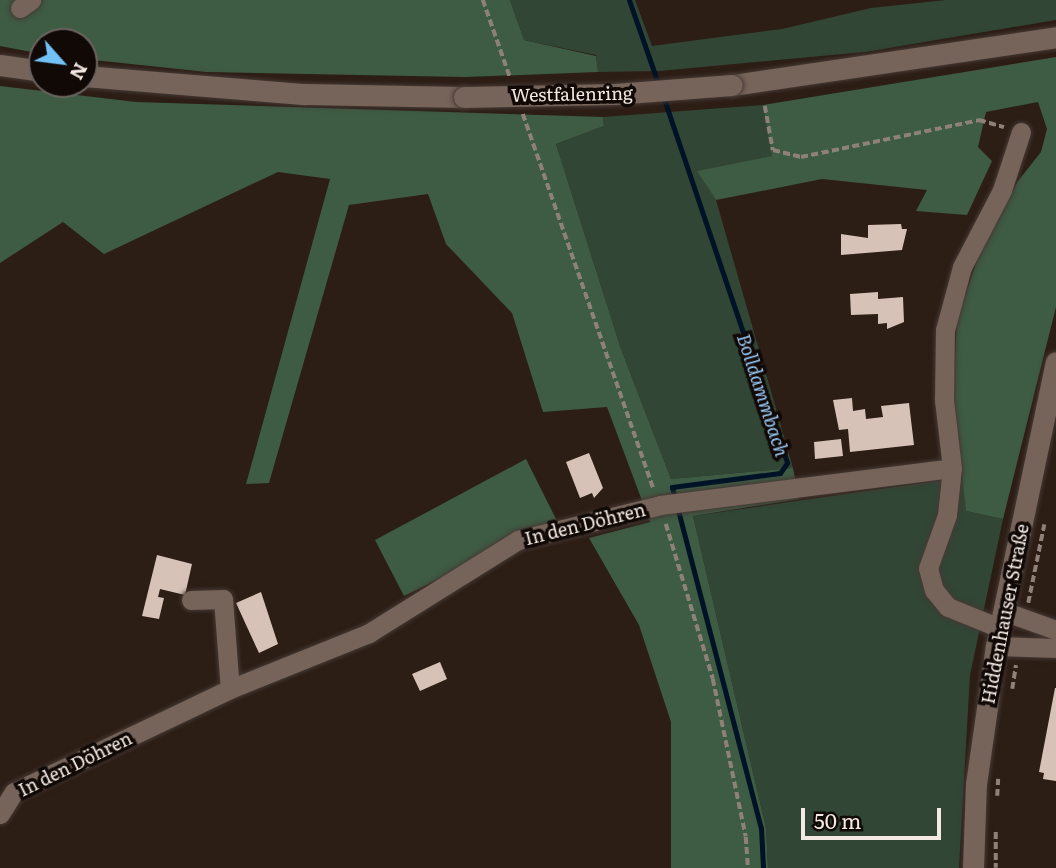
<!DOCTYPE html>
<html>
<head>
<meta charset="utf-8">
<style>
  body { margin:0 }
  #map { position:relative; width:1056px; height:868px; overflow:hidden; background:#2c1d15; font-family:Literata,serif }
  div>[style] { position:absolute }
  [style*='--x'] { left:calc(var(--x)*1px); top:calc(var(--y)*1px); width:calc(var(--w)*1px); rotate:calc(var(--a)*1deg) }
  .green>* { inset:0; background:#314635 }
  .forest>* { inset:0; background:#3e5b44 }
  .stream>* { height:5px; margin:-2.5px; padding:0 2.5px; transform-origin:2.5px; border-radius:2.5px; background:#001326 }
  .building>* { inset:0; background:#d7c2b8 }
  .path>* { height:3.5px; margin-top:-1.75px; transform-origin:0; background:repeating-linear-gradient(90deg,#8e817a 0 7px,transparent 0 10.5px) }
  .roads { filter:drop-shadow(0 0 2px #453934) drop-shadow(0 0 2px #453934) }
  .street>* { height:19px; margin:-9.5px; padding:0 9.5px; transform-origin:9.5px; border-radius:9.5px; background:#76635a }
  .secondary>* { height:21px; margin:-10.5px; padding:0 10.5px; transform-origin:10.5px; border-radius:10.5px; background:#76635a }
  .bridges { filter:drop-shadow(0 0 2px #453934) drop-shadow(0 0 2px #453934) }
  .secondary-bridge>* { height:21px; margin:-10.5px; padding:0 10.5px; transform-origin:10.5px; border-radius:10.5px; background:#76635a }
  span { translate:-50% -50%; white-space:nowrap; text-align:center; line-height:1.15; -webkit-text-stroke:7px #100906; paint-order:stroke }
  .street-label { font-size:18px; color:#f4e9e3 }
  .water-label { font-size:19px; color:#98c8f4; font-style:italic }
  .north { position:absolute; left:28px; top:28px; width:70px; height:70px; box-sizing:border-box; background:#100906; border:2px solid #6b635e; border-radius:50%; rotate:118deg; font-size:19px; font-weight:700; line-height:28px; text-align:center; color:#f4e9e3 }
  .north::after { content:''; display:block; margin:auto; width:24px; height:32px; background:#72c1f5; clip-path:polygon(50% 0,100% 100%,50% 72%,0 100%) }
  .scale { position:absolute; left:801px; top:808px; width:140px; height:32px; box-sizing:border-box; border:4px solid #f4e9e3; border-top:0; padding-left:9px; font-size:21px; line-height:24px; white-space:nowrap; color:#f4e9e3; -webkit-text-stroke:5px #100906; paint-order:stroke }
</style>
</head>
<body>
<div id="map">
  <div class="green">
    <div style="clip-path:polygon(510px 0,635px 0,652px 46px,782px 29px,871px 8px,946px 0,1056px 0,1056px 20px,865px 52px,659px 71px,598px 72px,596px 55px,524px 40px)"></div>
    <div style="clip-path:polygon(763px 105px,773px 156px,698px 171px,716px 200px,793px 468px,671px 479px,621px 349px,556px 144px,604px 126px,603px 117px)"></div>
    <div style="clip-path:polygon(964px 477px,966px 511px,1003px 519px,970px 675px,959px 868px,768px 868px,766px 828px,693px 516px)"></div>
  </div>
  <div class="forest">
    <div style="clip-path:polygon(0 0,510px 0,524px 40px,596px 56px,598px 72px,465px 77px,206px 72px,84px 59px,84px 42px,42px 42px,42px 54px,0 46px)"></div>
    <div style="clip-path:polygon(1056px 57px,1056px 307px,1003px 519px,966px 511px,953px 398px,957px 319px,982px 246px,1018px 181px,1041px 152px,1047px 129px,1038px 102px,986px 112px,978px 147px,992px 161px,967px 215px,916px 211px,927px 190px,822px 179px,716px 200px,697px 171px,772px 156px,763px 105px)"></div>
    <div style="clip-path:polygon(0 86px,136px 102px,603px 117px,604px 126px,556px 144px,621px 349px,671px 479px,793px 468px,799px 499px,693px 516px,766px 828px,768px 868px,671px 868px,671px 722px,639px 625px,589px 538px,650px 522px,607px 407px,543px 412px,512px 313px,446px 244px,428px 194px,349px 205px,269px 483px,246px 484px,330px 179px,278px 172px,104px 254px,63px 222px,0 263px)"></div>
    <div style="clip-path:polygon(526px 459px,557px 521px,404px 596px,375px 540px)"></div>
  </div>
  <div class="stream">
    <div style="--x:629;--y:0;--w:91;--a:70.8"></div>
    <div style="--x:663;--y:96;--w:387;--a:71.3"></div>
    <div style="--x:787;--y:463;--w:12;--a:125"></div>
    <div style="--x:780;--y:473;--w:109;--a:172.6"></div>
    <div style="--x:672;--y:487;--w:352;--a:75.4"></div>
    <div style="--x:761;--y:828;--w:40;--a:87.1"></div>
  </div>
  <div class="building">
    <div style="clip-path:polygon(901px 224px,902px 229px,907px 229px,902px 250px,841px 255px,841px 234px,868px 238px,868px 225px)"></div>
    <div style="clip-path:polygon(878px 292px,878px 299px,903px 297px,904px 322px,887px 329px,887px 323px,878px 324px,878px 314px,851px 315px,850px 294px)"></div>
    <div style="clip-path:polygon(852px 398px,853px 411px,865px 409px,866px 419px,883px 417px,881px 406px,909px 403px,914px 445px,850px 452px,848px 429px,839px 430px,833px 400px)"></div>
    <div style="clip-path:polygon(841px 439px,843px 456px,815px 459px,814px 442px)"></div>
    <div style="clip-path:polygon(589px 453px,603px 488px,594px 498px,592px 493px,580px 498px,566px 462px)"></div>
    <div style="clip-path:polygon(157px 555px,192px 564px,185px 595px,160px 589px,158px 597px,164px 598px,159px 619px,142px 616px)"></div>
    <div style="clip-path:polygon(261px 592px,278px 644px,259px 653px,236px 603px)"></div>
    <div style="clip-path:polygon(440px 662px,447px 679px,420px 691px,412px 674px)"></div>
    <div style="clip-path:polygon(1055px 688px,1056px 688px,1056px 781px,1043px 779px,1044px 773px,1039px 772px)"></div>
  </div>
  <div class="path">
    <div style="--x:483;--y:0;--w:82;--a:70.7"></div>
    <div style="--x:765;--y:106;--w:45;--a:79.7"></div>
    <div style="--x:773;--y:150;--w:29;--a:14"></div>
    <div style="--x:801;--y:157;--w:182;--a:-11.7"></div>
    <div style="--x:979;--y:120;--w:26;--a:16"></div>
    <div style="--x:523;--y:114;--w:398;--a:70.8"></div>
    <div style="--x:666;--y:524;--w:162;--a:73.1"></div>
    <div style="--x:713;--y:679;--w:161;--a:78.2"></div>
    <div style="--x:746;--y:837;--w:31;--a:86"></div>
    <div style="--x:1028;--y:603;--w:80;--a:-78.4"></div>
    <div style="--x:1012;--y:689;--w:24;--a:-81"></div>
    <div style="--x:997;--y:796;--w:17;--a:-87"></div>
    <div style="--x:996;--y:832;--w:36;--a:90"></div>
  </div>
  <div class="roads">
    <div class="street">
      <div style="--x:20;--y:8;--w:14;--a:-36"></div>
      <div style="--x:952;--y:468;--w:68;--a:-96.7"></div>
      <div style="--x:944;--y:400;--w:70;--a:-89.2"></div>
      <div style="--x:945;--y:330;--w:65;--a:-74.9"></div>
      <div style="--x:962;--y:267;--w:87;--a:-62.5"></div>
      <div style="--x:1002;--y:190;--w:61;--a:-71.9"></div>
      <div style="--x:191;--y:600;--w:32;--a:-2"></div>
      <div style="--x:223;--y:599;--w:90;--a:85.6"></div>
      <div style="--x:1003;--y:611;--w:56;--a:19.7"></div>
      <div style="--x:996;--y:646;--w:60;--a:1.9"></div>
      <div style="--x:0;--y:814;--w:26;--a:-58"></div>
      <div style="--x:14;--y:792;--w:239;--a:-25.5"></div>
      <div style="--x:230;--y:689;--w:150;--a:-21.9"></div>
      <div style="--x:369;--y:633;--w:176;--a:-32"></div>
      <div style="--x:518;--y:540;--w:146;--a:-13.8"></div>
      <div style="--x:660;--y:505;--w:294;--a:-7.2"></div>
      <div style="--x:952;--y:468;--w:47;--a:96.1"></div>
      <div style="--x:947;--y:515;--w:56;--a:109.7"></div>
      <div style="--x:928;--y:568;--w:23;--a:75"></div>
      <div style="--x:934;--y:590;--w:22;--a:51"></div>
      <div style="--x:948;--y:607;--w:56;--a:22"></div>
    </div>
    <div class="secondary">
      <div style="--x:0;--y:65;--w:42;--a:8.1"></div>
      <div style="--x:84;--y:76;--w:222;--a:4.7"></div>
      <div style="--x:305;--y:94;--w:159;--a:1.1"></div>
      <div style="--x:732;--y:85;--w:328;--a:-8.4"></div>
      <div style="--x:973;--y:868;--w:84;--a:-88"></div>
      <div style="--x:976;--y:784;--w:139;--a:-81.8"></div>
      <div style="--x:996;--y:646;--w:290;--a:-78.1"></div>
    </div>
  </div>
  <div class="bridges">
    <div class="secondary-bridge">
      <div style="--x:464;--y:97;--w:150;--a:-1.1"></div>
      <div style="--x:614;--y:94;--w:118;--a:-4.4"></div>
    </div>
  </div>
  <div class="street-label">
    <span style="left:572px;top:94px;rotate:-1deg">Westfalenring</span>
    <span style="left:585px;top:524px;rotate:-14deg">In den Döhren</span>
    <span style="left:1005px;top:614px;rotate:-79deg">Hiddenhauser Straße</span>
    <span style="left:75px;top:764px;rotate:-26deg">In den Döhren</span>
  </div>
  <div class="water-label">
    <span style="left:763px;top:395px;rotate:72deg">Bolldammbach</span>
  </div>
  <div class="north">N</div>
  <div class="scale">50 m</div>
</div>
</body>
</html>
